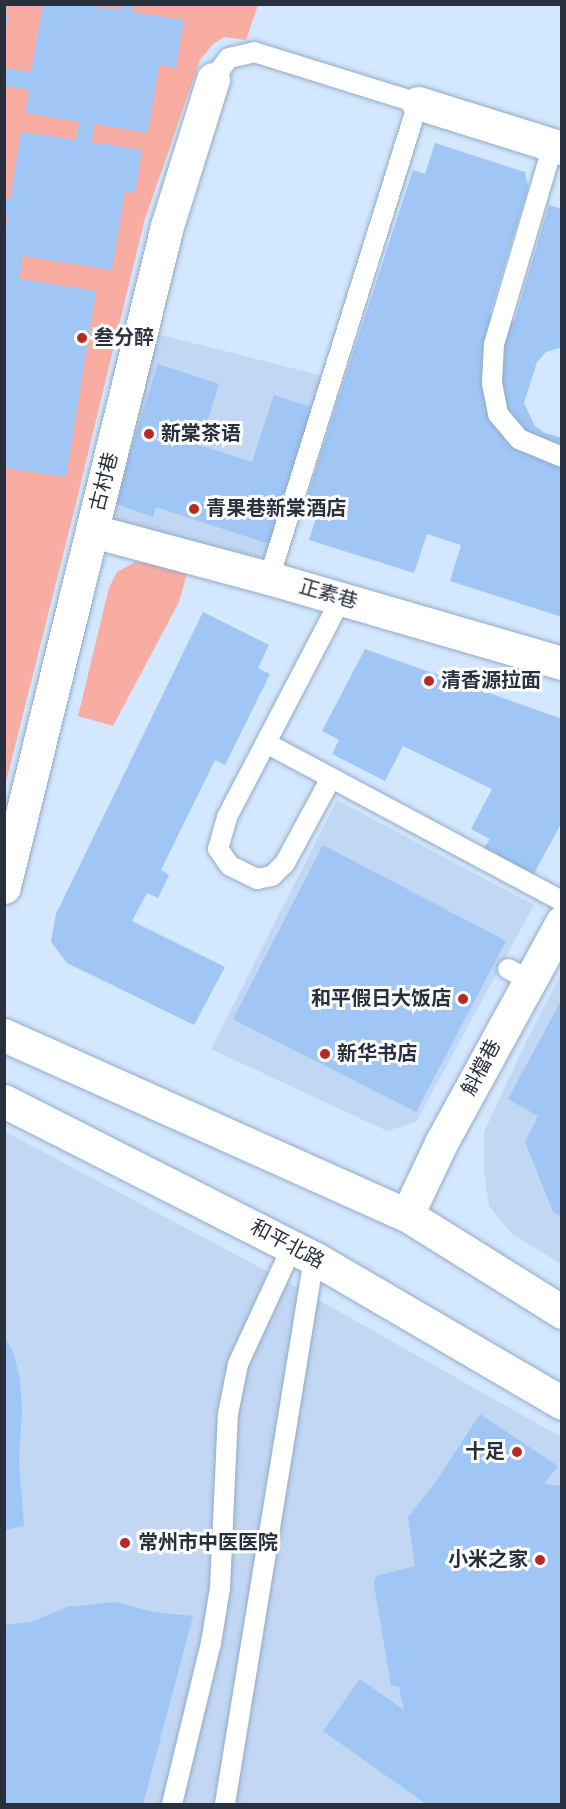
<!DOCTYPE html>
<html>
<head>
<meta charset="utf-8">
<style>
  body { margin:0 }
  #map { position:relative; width:566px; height:1809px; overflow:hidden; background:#d3e7ff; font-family:"Sofia Sans Condensed","Noto Sans SC",sans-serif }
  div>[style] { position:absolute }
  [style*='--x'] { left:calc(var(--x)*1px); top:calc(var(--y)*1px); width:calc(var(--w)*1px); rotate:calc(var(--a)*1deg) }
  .built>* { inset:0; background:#c1d7f3 }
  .green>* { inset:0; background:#f9ada2 }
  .building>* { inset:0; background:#9fc6f5 }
  .roads { filter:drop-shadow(0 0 2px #93abc7) drop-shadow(0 0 2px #93abc7) }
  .service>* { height:20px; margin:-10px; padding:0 10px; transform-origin:10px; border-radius:10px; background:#fff }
  .minor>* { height:33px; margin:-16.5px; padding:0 16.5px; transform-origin:16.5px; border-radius:16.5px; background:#fff }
  .primary>* { height:33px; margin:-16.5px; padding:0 16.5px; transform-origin:16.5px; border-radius:16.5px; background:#fff }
  .dots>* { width:16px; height:16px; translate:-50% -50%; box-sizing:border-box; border:3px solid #fff; border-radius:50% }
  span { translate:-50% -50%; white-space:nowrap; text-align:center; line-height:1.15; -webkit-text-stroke:6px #fff; paint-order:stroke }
  .poi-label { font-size:20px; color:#28313d; font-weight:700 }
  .left { translate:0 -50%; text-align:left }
  .right { translate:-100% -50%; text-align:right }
  .street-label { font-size:20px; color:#28313d }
  .frame { position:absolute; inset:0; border:6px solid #28313d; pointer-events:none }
</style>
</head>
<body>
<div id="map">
  <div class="built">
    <div style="clip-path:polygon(153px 333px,323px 376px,267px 559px,105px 521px)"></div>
    <div style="clip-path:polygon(337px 800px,534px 905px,416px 1122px,387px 1131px,211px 1049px)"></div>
    <div style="clip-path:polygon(561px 974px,561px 1264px,512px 1234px,489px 1206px,484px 1172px,484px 1132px,526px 1042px)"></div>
    <div style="clip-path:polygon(4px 1131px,287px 1282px,561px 1437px,561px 1804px,5px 1804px)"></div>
  </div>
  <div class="green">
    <div style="clip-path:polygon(5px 5px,258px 5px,246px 40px,224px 37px,213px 44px,200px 60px,144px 222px,75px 507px,5px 786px)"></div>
    <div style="clip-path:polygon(135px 562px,158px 563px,187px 573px,179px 602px,113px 726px,78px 716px,109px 588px,117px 572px)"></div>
  </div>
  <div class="building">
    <div style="clip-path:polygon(43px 4px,81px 4px,120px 10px,121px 4px,134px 4px,132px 12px,184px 20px,176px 68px,159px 65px,148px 133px,94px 124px,92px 142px,142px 150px,135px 193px,125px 191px,112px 270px,23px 256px,19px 279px,96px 291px,66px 477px,4px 468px,4px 238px,8px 217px,4px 217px,4px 199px,10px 200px,21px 132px,76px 140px,79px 122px,25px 113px,29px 90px,4px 86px,4px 68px,31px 72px)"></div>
    <div style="clip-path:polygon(5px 14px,8px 15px,6px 30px,5px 30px)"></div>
    <div style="clip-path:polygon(435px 143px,525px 172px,528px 188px,490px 313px,514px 322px,549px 205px,562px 209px,562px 347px,546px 352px,537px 362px,524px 403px,535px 426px,545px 433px,562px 438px,562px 617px,450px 581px,461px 545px,427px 534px,414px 573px,309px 540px,320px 506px,306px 501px,341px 390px,413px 170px,425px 174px)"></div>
    <div style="clip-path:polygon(158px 364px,219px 384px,200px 445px,252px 462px,274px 395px,314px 408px,272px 545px,156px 507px,153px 517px,114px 503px)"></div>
    <div style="clip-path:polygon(203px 612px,269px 645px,258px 668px,270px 674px,225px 765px,215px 760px,161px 870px,169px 875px,158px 898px,147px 893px,132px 921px,225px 967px,194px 1025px,67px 963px,51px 942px,56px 914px)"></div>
    <div style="clip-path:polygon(365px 649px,562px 719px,562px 822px,531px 879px,481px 852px,490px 839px,471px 829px,492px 789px,403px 746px,385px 781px,332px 754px,339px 740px,322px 731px)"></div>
    <div style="clip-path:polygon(323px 845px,506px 941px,416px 1112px,233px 1019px)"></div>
    <div style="clip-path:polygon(562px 999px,562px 1217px,553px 1212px,525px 1142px,538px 1116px,508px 1099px)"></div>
    <div style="clip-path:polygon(4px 1335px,13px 1352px,20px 1379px,22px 1409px,19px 1461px,24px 1526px,4px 1530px)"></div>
    <div style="clip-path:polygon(480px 1414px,558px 1466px,544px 1484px,562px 1486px,562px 1804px,426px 1804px,323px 1731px,360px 1679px,404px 1710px,399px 1687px,391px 1685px,374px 1585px,376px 1576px,415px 1566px,408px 1517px,437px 1480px)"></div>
    <div style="clip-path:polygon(116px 1602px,153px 1612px,193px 1616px,143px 1804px,4px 1804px,4px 1625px,31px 1622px,67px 1607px)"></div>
  </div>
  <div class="roads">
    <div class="service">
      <div style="--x:213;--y:79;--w:26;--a:-53"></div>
      <div style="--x:229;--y:58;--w:26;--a:-13"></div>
      <div style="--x:254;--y:52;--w:172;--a:17.3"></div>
      <div style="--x:418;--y:103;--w:498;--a:107.4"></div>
      <div style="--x:553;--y:145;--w:208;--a:106.5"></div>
      <div style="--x:494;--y:344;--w:39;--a:93"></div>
      <div style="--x:492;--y:383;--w:32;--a:79"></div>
      <div style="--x:498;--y:414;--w:33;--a:50"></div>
      <div style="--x:519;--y:439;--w:47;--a:22.7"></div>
      <div style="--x:266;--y:743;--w:336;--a:28.1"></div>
      <div style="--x:331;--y:778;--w:97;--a:118.4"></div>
      <div style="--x:285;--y:863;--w:18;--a:135"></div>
      <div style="--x:272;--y:876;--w:15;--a:169"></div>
      <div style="--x:257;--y:879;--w:30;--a:-154"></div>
      <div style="--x:230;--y:866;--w:21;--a:-125"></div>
      <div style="--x:218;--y:849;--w:33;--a:-74"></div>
      <div style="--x:227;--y:817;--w:246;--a:-62.4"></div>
      <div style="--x:508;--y:969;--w:25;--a:27"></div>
      <div style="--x:172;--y:1804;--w:166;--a:-76.4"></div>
      <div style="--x:211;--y:1643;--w:56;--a:-80.7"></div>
      <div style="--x:220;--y:1588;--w:174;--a:-87.4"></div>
      <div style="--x:228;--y:1414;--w:51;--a:-78.7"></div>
      <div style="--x:238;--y:1364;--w:129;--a:-65.2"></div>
      <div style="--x:225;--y:1804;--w:553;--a:-80.74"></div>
    </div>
    <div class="minor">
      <div style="--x:418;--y:103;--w:151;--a:17.4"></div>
      <div style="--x:93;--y:531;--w:182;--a:15"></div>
      <div style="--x:269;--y:578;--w:305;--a:16.2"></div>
      <div style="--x:4;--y:887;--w:681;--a:-76.15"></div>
      <div style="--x:167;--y:226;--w:154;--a:-72.6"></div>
      <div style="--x:407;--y:1215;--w:80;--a:-64.7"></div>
      <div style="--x:441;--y:1143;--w:252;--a:-61.3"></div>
    </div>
    <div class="primary">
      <div style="--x:4;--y:1035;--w:441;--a:24.1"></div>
      <div style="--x:407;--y:1215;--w:183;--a:32"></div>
      <div style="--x:4;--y:1101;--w:347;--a:26.9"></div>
      <div style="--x:314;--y:1258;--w:287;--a:30.3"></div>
    </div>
  </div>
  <div class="dots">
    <div style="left:82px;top:338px;background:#b92a26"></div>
    <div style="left:149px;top:434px;background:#b92a26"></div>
    <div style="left:194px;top:509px;background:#b92a26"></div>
    <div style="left:429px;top:681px;background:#b92a26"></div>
    <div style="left:463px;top:999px;background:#b92a26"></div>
    <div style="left:325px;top:1054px;background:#b92a26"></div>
    <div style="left:517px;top:1452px;background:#b92a26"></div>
    <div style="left:125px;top:1543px;background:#b92a26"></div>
    <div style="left:540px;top:1560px;background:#b92a26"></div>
  </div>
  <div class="poi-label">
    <span class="left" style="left:94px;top:338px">叁分醉</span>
    <span class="left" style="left:161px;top:434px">新棠茶语</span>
    <span class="left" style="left:206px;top:509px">青果巷新棠酒店</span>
    <span class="left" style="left:441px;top:681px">清香源拉面</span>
    <span class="right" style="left:451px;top:999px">和平假日大饭店</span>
    <span class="left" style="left:337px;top:1054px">新华书店</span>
    <span class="right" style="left:505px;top:1452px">十足</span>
    <span class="left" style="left:138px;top:1543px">常州市中医医院</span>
    <span class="right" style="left:528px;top:1560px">小米之家</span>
  </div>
  <div class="street-label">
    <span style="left:105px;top:482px;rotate:-76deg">古村巷</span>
    <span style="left:328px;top:595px;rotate:16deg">正素巷</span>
    <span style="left:482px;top:1068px;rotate:-62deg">斛檔巷</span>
    <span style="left:287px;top:1245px;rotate:28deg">和平北路</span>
  </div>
  <div class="frame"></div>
</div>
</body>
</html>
